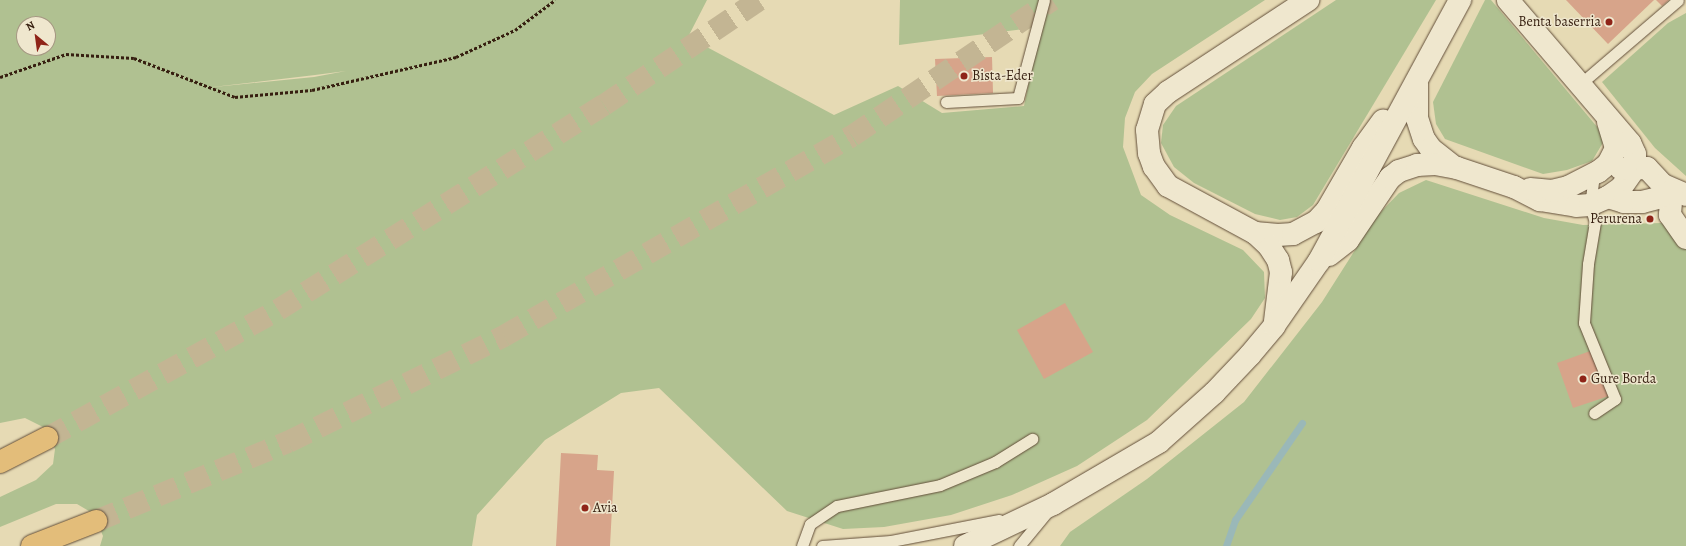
<!DOCTYPE html>
<html>
<head>
<meta charset="utf-8">
<style>
  body { margin:0 }
  #map { position:relative; width:1686px; height:546px; overflow:hidden; background:#e6dab4; font-family:Alegreya,serif }
  div>[style] { position:absolute }
  [style*='--x'] { left:calc(var(--x)*1px); top:calc(var(--y)*1px); width:calc(var(--w)*1px); rotate:calc(var(--a)*1deg) }
  .green>* { inset:0; background:#b0c191 }
  .stream>* { height:7px; margin:-3.5px; padding:0 3.5px; transform-origin:3.5px; border-radius:3.5px; background:#9ab8b8 }
  .building>* { inset:0; background:#d7a48a }
  .motorway-tunnel>* { height:22px; margin-top:-11px; transform-origin:0; background:repeating-linear-gradient(90deg,#c3b593 0 22px,transparent 0 33px) }
  .path>* { height:2.5px; margin-top:-1.25px; transform-origin:0; background:repeating-linear-gradient(90deg,#361f10 0 3px,transparent 0 5px) }
  .roads { filter:drop-shadow(0 0 1px #624e39) drop-shadow(0 0 1px #624e39) }
  .service>* { height:11px; margin:-5.5px; padding:0 5.5px; transform-origin:5.5px; border-radius:5.5px; background:#efe7ce }
  .minor>* { height:22px; margin:-11px; padding:0 11px; transform-origin:11px; border-radius:11px; background:#efe7ce }
  .tertiary>* { height:22px; margin:-11px; padding:0 11px; transform-origin:11px; border-radius:11px; background:#efe7ce }
  .secondary>* { height:22px; margin:-11px; padding:0 11px; transform-origin:11px; border-radius:11px; background:#efe7ce }
  .motorway>* { height:22px; margin:-11px; padding:0 11px; transform-origin:11px; border-radius:11px; background:#e3bd7a }
  .dots>* { width:11px; height:11px; translate:-50% -50%; box-sizing:border-box; border:2px solid #efe7ce; border-radius:50% }
  span { translate:-50% -50%; white-space:nowrap; text-align:center; line-height:1.15; -webkit-text-stroke:3px #efe7ce; paint-order:stroke }
  .poi-label { font-size:14px; color:#361f10 }
  .right { translate:-100% -50%; text-align:right }
  .left { translate:0 -50%; text-align:left }
  .north { position:absolute; left:16px; top:16px; width:40px; height:40px; box-sizing:border-box; background:#efe7ce; border:1px solid #a59782; border-radius:50%; rotate:331deg; font-size:11px; font-weight:700; line-height:16px; text-align:center; color:#361f10 }
  .north::after { content:''; display:block; margin:auto; width:14px; height:18px; background:#8f2418; clip-path:polygon(50% 0,100% 100%,50% 72%,0 100%) }
</style>
</head>
<body>
<div id="map">
  <div class="green">
    <div style="clip-path:polygon(evenodd,0 0,707px 0,688px 37px,834px 115px,898px 86px,942px 113px,1024px 106px,1040px 27px,899px 45px,900px 0,1265px 0,1152px 74px,1135px 92px,1125px 118px,1123px 147px,1141px 195px,1170px 215px,1243px 250px,1264px 272px,1265px 298px,1251px 319px,1147px 420px,1077px 466px,1012px 495px,951px 515px,884px 527px,843px 529px,787px 511px,659px 388px,621px 393px,545px 440px,477px 515px,472px 546px,100px 546px,103px 536px,94px 514px,77px 504px,56px 504px,0 527px,0 497px,36px 480px,53px 464px,55px 449px,45px 428px,25px 418px,0 423px,0 0,24px 24px,48px 24px,48px 48px,24px 48px,24px 24px,0 0,346px 71px,314px 77px,204px 88px,315px 75px,346px 71px)"></div>
    <div style="clip-path:polygon(1336px 0,1436px 0,1313px 205px,1297px 217px,1280px 220px,1255px 214px,1194px 183px,1174px 167px,1161px 143px,1163px 125px,1176px 106px)"></div>
    <div style="clip-path:polygon(1485px 0,1491px 0,1598px 128px,1604px 141px,1592px 161px,1567px 170px,1543px 174px,1445px 139px,1436px 124px,1433px 102px)"></div>
    <div style="clip-path:polygon(1686px 13px,1686px 176px,1655px 148px,1602px 82px,1668px 23px)"></div>
    <div style="clip-path:polygon(1426px 180px,1544px 218px,1583px 225px,1662px 223px,1686px 246px,1686px 546px,1060px 546px,1070px 532px,1147px 479px,1244px 402px,1322px 302px,1376px 217px,1399px 193px)"></div>
  </div>
  <div class="stream">
    <div style="--x:1226;--y:546;--w:28;--a:-71"></div>
    <div style="--x:1235;--y:520;--w:118;--a:-55.4"></div>
  </div>
  <div class="building">
    <div style="clip-path:polygon(1566px 0,1654px 0,1608px 44px)"></div>
    <div style="clip-path:polygon(1656px 0,1669px 0,1662px 6px)"></div>
    <div style="clip-path:polygon(992px 57px,993px 93px,937px 96px,935px 59px)"></div>
    <div style="clip-path:polygon(1065px 303px,1093px 352px,1044px 379px,1017px 330px)"></div>
    <div style="clip-path:polygon(1593px 350px,1609px 396px,1573px 408px,1557px 363px)"></div>
    <div style="clip-path:polygon(561px 453px,598px 455px,597px 470px,614px 471px,610px 546px,556px 546px)"></div>
  </div>
  <div class="motorway-tunnel">
    <div style="--x:47;--y:438;--w:264;--a:-29"></div>
    <div style="--x:278;--y:310;--w:385;--a:-32.2"></div>
    <div style="--x:604;--y:105;--w:187;--a:-34.1"></div>
    <div style="--x:96;--y:521;--w:208;--a:-22.4"></div>
    <div style="--x:288;--y:442;--w:241;--a:-26.1"></div>
    <div style="--x:504;--y:336;--w:401;--a:-29.9"></div>
    <div style="--x:852;--y:136;--w:242;--a:-34.2"></div>
  </div>
  <div class="path">
    <div style="--x:0;--y:77;--w:70;--a:-19.2"></div>
    <div style="--x:66;--y:54;--w:68;--a:3.4"></div>
    <div style="--x:134;--y:58;--w:108;--a:21.1"></div>
    <div style="--x:235;--y:97;--w:77;--a:-5.2"></div>
    <div style="--x:312;--y:90;--w:148;--a:-12.9"></div>
    <div style="--x:456;--y:57;--w:65;--a:-24.6"></div>
    <div style="--x:515;--y:30;--w:50;--a:-36.9"></div>
  </div>
  <div class="roads">
    <div class="service">
      <div style="--x:1579;--y:85;--w:130;--a:-40.6"></div>
      <div style="--x:946;--y:102;--w:72;--a:-3.2"></div>
      <div style="--x:1018;--y:98;--w:101;--a:-75.1"></div>
      <div style="--x:1594;--y:174;--w:31;--a:97"></div>
      <div style="--x:1590;--y:205;--w:18;--a:74"></div>
      <div style="--x:1595;--y:222;--w:43;--a:99.5"></div>
      <div style="--x:1588;--y:264;--w:59;--a:93.9"></div>
      <div style="--x:1584;--y:323;--w:82;--a:67.8"></div>
      <div style="--x:1615;--y:399;--w:25;--a:146"></div>
      <div style="--x:802;--y:546;--w:23;--a:-70"></div>
      <div style="--x:810;--y:524;--w:32;--a:-34"></div>
      <div style="--x:837;--y:506;--w:105;--a:-11.5"></div>
      <div style="--x:940;--y:485;--w:60;--a:-22.7"></div>
      <div style="--x:995;--y:462;--w:44;--a:-31.9"></div>
      <div style="--x:822;--y:546;--w:69;--a:-4.1"></div>
      <div style="--x:891;--y:541;--w:110;--a:-11"></div>
      <div style="--x:1019;--y:546;--w:44;--a:-50.5"></div>
    </div>
    <div class="minor">
      <div style="--x:1672;--y:191;--w:24;--a:95"></div>
      <div style="--x:1670;--y:215;--w:28;--a:55"></div>
    </div>
    <div class="tertiary">
      <div style="--x:1457;--y:168;--w:60;--a:18.4"></div>
      <div style="--x:1514;--y:187;--w:29;--a:27"></div>
      <div style="--x:1540;--y:200;--w:36;--a:9"></div>
      <div style="--x:1576;--y:206;--w:14;--a:-4"></div>
      <div style="--x:1590;--y:205;--w:20;--a:-24"></div>
      <div style="--x:1608;--y:197;--w:16;--a:-35"></div>
      <div style="--x:1621;--y:188;--w:24;--a:-55"></div>
      <div style="--x:1635;--y:168;--w:14;--a:-90"></div>
      <div style="--x:1635;--y:154;--w:12;--a:-114"></div>
      <div style="--x:1630;--y:143;--w:188;--a:-130.5"></div>
      <div style="--x:1621;--y:169;--w:26;--a:-2"></div>
      <div style="--x:1647;--y:168;--w:23;--a:47"></div>
      <div style="--x:1663;--y:185;--w:25;--a:23"></div>
      <div style="--x:1530;--y:189;--w:22;--a:5"></div>
      <div style="--x:1552;--y:191;--w:16;--a:-14"></div>
      <div style="--x:1568;--y:187;--w:34;--a:-27"></div>
      <div style="--x:1598;--y:172;--w:13;--a:-39"></div>
      <div style="--x:1608;--y:164;--w:18;--a:-63"></div>
      <div style="--x:1616;--y:148;--w:28;--a:-107"></div>
      <div style="--x:1608;--y:197;--w:17;--a:17"></div>
      <div style="--x:1624;--y:202;--w:18;--a:0"></div>
      <div style="--x:1642;--y:202;--w:16;--a:-14"></div>
      <div style="--x:1658;--y:198;--w:16;--a:-27"></div>
    </div>
    <div class="secondary">
      <div style="--x:1417;--y:84;--w:34;--a:90"></div>
      <div style="--x:1417;--y:118;--w:22;--a:72"></div>
      <div style="--x:1424;--y:139;--w:12;--a:55"></div>
      <div style="--x:1431;--y:149;--w:29;--a:38"></div>
      <div style="--x:1255;--y:233;--w:23;--a:5"></div>
      <div style="--x:1278;--y:235;--w:15;--a:-4"></div>
      <div style="--x:1293;--y:234;--w:26;--a:-28"></div>
      <div style="--x:1316;--y:222;--w:16;--a:-47"></div>
      <div style="--x:1327;--y:210;--w:72;--a:-59.9"></div>
      <div style="--x:1363;--y:148;--w:34;--a:-54"></div>
      <div style="--x:1329;--y:255;--w:24;--a:-38"></div>
      <div style="--x:1348;--y:240;--w:75;--a:-55.9"></div>
      <div style="--x:1390;--y:178;--w:11;--a:-38"></div>
      <div style="--x:1399;--y:171;--w:19;--a:-18"></div>
      <div style="--x:1417;--y:165;--w:18;--a:-3"></div>
      <div style="--x:1435;--y:164;--w:22;--a:10"></div>
      <div style="--x:1275;--y:321;--w:49;--a:-83"></div>
      <div style="--x:1281;--y:272;--w:12;--a:-104"></div>
      <div style="--x:1278;--y:260;--w:17;--a:-123"></div>
      <div style="--x:1269;--y:246;--w:19;--a:-137"></div>
      <div style="--x:1255;--y:233;--w:99;--a:-151.6"></div>
      <div style="--x:1168;--y:186;--w:24;--a:-126"></div>
      <div style="--x:1154;--y:167;--w:15;--a:-110"></div>
      <div style="--x:1149;--y:153;--w:23;--a:-95"></div>
      <div style="--x:1147;--y:130;--w:27;--a:-73"></div>
      <div style="--x:1155;--y:104;--w:18;--a:-43"></div>
      <div style="--x:1168;--y:92;--w:168;--a:-33.3"></div>
      <div style="--x:965;--y:546;--w:98;--a:-25.5"></div>
      <div style="--x:1053;--y:504;--w:123;--a:-30.3"></div>
      <div style="--x:1159;--y:442;--w:74;--a:-41.7"></div>
      <div style="--x:1214;--y:393;--w:52;--a:-46.5"></div>
      <div style="--x:1250;--y:355;--w:38;--a:-50"></div>
      <div style="--x:1274;--y:326;--w:79;--a:-55.3"></div>
      <div style="--x:1319;--y:261;--w:297;--a:-61.6"></div>
    </div>
    <div class="motorway">
      <div style="--x:0;--y:462;--w:53;--a:-27.1"></div>
      <div style="--x:32;--y:546;--w:69;--a:-21.3"></div>
    </div>
  </div>
  <div class="dots">
    <div style="left:1609px;top:22px;background:#8f2418"></div>
    <div style="left:964px;top:76px;background:#8f2418"></div>
    <div style="left:1650px;top:219px;background:#8f2418"></div>
    <div style="left:1583px;top:379px;background:#8f2418"></div>
    <div style="left:585px;top:508px;background:#8f2418"></div>
  </div>
  <div class="poi-label">
    <span class="right" style="left:1601px;top:22px">Benta baserria</span>
    <span class="left" style="left:972px;top:76px">Bista-Eder</span>
    <span class="right" style="left:1642px;top:219px">Perurena</span>
    <span class="left" style="left:1591px;top:379px">Gure Borda</span>
    <span class="left" style="left:593px;top:508px">Avia</span>
  </div>
  <div class="north">N</div>
</div>
</body>
</html>
